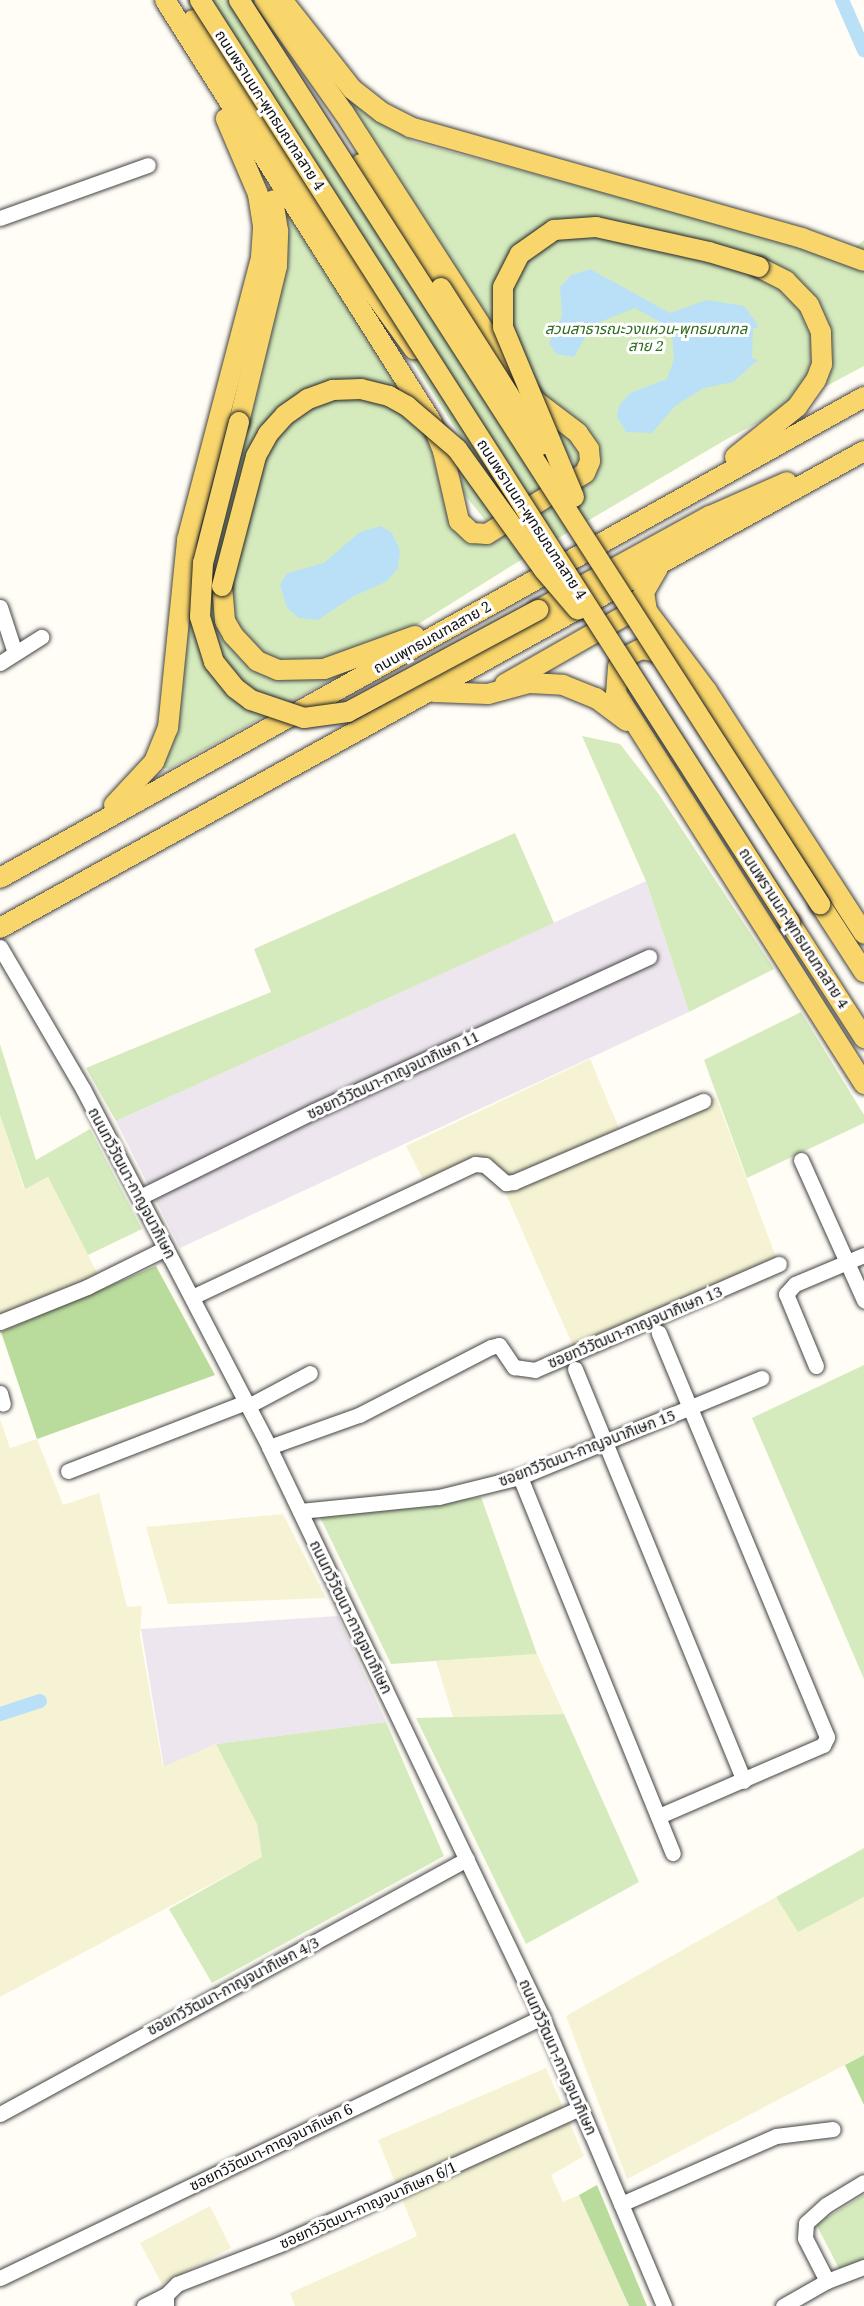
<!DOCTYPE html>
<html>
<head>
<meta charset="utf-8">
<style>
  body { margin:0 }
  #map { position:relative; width:864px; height:2306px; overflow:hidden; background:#fffdf5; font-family:"Noto Serif","Noto Sans Thai",serif }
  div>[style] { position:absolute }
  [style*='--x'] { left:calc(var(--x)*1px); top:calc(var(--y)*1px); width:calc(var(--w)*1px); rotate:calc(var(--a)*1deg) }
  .industrial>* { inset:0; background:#eee6ef }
  .farmland>* { inset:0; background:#f6f3d4 }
  .green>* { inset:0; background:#d5ebbd }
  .forest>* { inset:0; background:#b9dc9c }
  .water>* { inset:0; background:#b9e0f7 }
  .canal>* { height:14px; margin:-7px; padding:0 7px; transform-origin:7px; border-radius:7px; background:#b9e0f7 }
  .roads { filter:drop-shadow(0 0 2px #444) drop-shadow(0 0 2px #444) }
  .minor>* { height:15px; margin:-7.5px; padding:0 7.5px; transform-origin:7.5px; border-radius:7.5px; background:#fff }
  .major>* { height:20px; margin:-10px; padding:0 10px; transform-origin:10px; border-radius:10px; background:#f9d66b }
  .bridges { filter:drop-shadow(0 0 2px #222) drop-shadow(0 0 2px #222) }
  .major-bridge>* { height:20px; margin:-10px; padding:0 10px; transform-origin:10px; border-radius:10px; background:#f9d66b }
  span { translate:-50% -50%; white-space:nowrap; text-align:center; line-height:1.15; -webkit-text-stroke:6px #fff; paint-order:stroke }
  .street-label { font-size:15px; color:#111 }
  .park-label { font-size:15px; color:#2f6b1f; font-style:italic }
</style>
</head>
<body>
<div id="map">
  <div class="industrial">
    <div style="clip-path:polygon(646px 881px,689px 1012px,180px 1248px,116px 1121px)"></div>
    <div style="clip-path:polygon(338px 1616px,386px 1722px,216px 1744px,164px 1768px,141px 1629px)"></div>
  </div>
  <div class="farmland">
    <div style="clip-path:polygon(590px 1059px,624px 1140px,716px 1097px,776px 1257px,573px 1346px,505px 1192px,478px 1172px,430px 1193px,406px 1146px)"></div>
    <div style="clip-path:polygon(0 1115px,24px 1189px,48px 1177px,105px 1288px,0 1333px)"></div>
    <div style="clip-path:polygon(0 1419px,10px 1448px,37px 1439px,63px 1505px,99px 1493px,127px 1607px,142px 1606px,140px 1636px,163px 1767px,216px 1744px,257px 1824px,262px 1857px,0 1997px)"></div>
    <div style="clip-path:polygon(283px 1514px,326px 1598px,168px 1604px,146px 1527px)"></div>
    <div style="clip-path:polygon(537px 1654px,564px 1714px,453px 1717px,436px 1661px)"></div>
    <div style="clip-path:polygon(776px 1897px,798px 1931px,864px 1897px,864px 2055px,627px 2179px,566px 2016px)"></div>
    <div style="clip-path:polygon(546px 2068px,584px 2156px,551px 2175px,563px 2202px,579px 2195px,629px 2306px,295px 2306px,290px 2293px,417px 2236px,378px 2140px)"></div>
    <div style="clip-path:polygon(210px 2206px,231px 2248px,162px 2284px,140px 2243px)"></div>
  </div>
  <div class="green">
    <div style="clip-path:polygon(186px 0,250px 0,515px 414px,575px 473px,486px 521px,460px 489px,465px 444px)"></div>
    <div style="clip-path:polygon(356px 103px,414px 142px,844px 256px,864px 240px,864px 366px,727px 439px,521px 560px,324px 683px,169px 769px,160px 767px,176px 729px,189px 586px,211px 555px,276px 190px,422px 411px,447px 513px,492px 541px,587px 484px,349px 109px)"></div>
    <div style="clip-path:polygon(582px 736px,620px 744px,658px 793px,774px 969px,689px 1012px,646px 881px)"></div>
    <div style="clip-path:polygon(515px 833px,554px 923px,116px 1121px,86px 1068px,271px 992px,254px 949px)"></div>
    <div style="clip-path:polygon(801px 1012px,864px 1115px,864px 1123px,747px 1178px,704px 1060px)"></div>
    <div style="clip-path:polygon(0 1044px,36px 1160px,90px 1129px,142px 1229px,88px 1255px,48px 1177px,25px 1189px,0 1115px)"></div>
    <div style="clip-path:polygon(864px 1365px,864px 1679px,752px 1418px)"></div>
    <div style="clip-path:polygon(481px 1497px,537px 1654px,391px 1664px,320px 1517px)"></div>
    <div style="clip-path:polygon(564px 1714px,639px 1882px,526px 1944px,416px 1718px)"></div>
    <div style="clip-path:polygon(386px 1722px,444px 1856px,212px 1983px,169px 1909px,262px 1857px,257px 1824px,216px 1744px)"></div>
    <div style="clip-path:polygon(864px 1848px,864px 1897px,798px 1932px,776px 1897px)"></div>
    <div style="clip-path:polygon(864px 2195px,864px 2272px,845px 2280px,816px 2224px)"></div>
  </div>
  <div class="forest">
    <div style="clip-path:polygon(156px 1266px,215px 1375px,37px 1439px,1px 1332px)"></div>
    <div style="clip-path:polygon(864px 2055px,864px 2105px,845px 2065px)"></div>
    <div style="clip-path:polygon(597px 2185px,647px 2306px,629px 2306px,579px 2195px)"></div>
  </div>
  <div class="water">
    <div style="clip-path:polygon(590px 269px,670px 313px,707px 300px,744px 306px,757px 323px,758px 328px,753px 328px,752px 358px,758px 360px,733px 382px,704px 388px,675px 406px,652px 433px,626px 432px,617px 417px,619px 406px,630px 393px,667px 379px,674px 359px,672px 335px,667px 326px,635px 308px,592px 325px,574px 357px,556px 354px,549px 343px,562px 316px,560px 287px,571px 275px)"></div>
    <div style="clip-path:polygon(381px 526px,392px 533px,400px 550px,398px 568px,387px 581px,352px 597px,318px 620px,299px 618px,287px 608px,280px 585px,287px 573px,324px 563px,360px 532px)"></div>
  </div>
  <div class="canal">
    <div style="--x:842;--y:0;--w:55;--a:66.3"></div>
    <div style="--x:0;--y:1714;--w:42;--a:-18"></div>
  </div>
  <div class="roads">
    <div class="minor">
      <div style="--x:0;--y:218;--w:157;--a:-19.7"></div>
      <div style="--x:0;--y:607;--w:48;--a:71.9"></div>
      <div style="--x:0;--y:663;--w:49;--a:-32.4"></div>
      <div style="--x:0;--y:947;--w:164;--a:59.7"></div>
      <div style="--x:83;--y:1089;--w:403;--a:62.5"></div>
      <div style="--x:269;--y:1447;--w:632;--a:64.41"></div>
      <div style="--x:542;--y:2017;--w:314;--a:67.1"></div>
      <div style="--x:801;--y:1160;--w:154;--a:65.8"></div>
      <div style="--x:140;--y:1197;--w:194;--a:-26.3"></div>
      <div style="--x:314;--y:1111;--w:369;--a:-24.7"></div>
      <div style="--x:192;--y:1297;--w:313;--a:-25.2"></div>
      <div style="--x:475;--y:1164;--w:10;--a:6"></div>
      <div style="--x:485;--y:1165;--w:28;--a:41"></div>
      <div style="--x:506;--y:1183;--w:8;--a:-7"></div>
      <div style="--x:514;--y:1182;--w:206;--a:-23.2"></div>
      <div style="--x:0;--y:1322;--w:94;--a:-21.9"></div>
      <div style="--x:87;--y:1287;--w:88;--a:-26.3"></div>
      <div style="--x:816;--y:1366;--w:78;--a:-112.6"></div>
      <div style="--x:786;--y:1294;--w:13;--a:-48"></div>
      <div style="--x:795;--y:1284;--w:75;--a:-22.8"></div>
      <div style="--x:575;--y:1369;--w:445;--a:67.7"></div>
      <div style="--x:0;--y:1393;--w:11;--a:75"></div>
      <div style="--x:248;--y:1406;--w:70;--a:-28"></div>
      <div style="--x:269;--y:1447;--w:96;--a:-19.6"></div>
      <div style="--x:359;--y:1415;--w:148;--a:-27.3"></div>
      <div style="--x:491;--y:1347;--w:8;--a:-14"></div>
      <div style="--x:499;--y:1345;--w:27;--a:56"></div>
      <div style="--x:514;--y:1367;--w:21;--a:8"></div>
      <div style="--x:535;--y:1370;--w:266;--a:-23.5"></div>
      <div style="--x:68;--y:1471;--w:191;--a:-21.2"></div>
      <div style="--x:520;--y:1477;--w:406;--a:67.9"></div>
      <div style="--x:300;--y:1511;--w:140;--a:-5.8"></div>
      <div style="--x:439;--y:1497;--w:83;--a:-13.9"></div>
      <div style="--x:520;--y:1477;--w:261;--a:-22.3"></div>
      <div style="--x:659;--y:1816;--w:179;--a:-23.4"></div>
      <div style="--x:823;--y:1745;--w:9;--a:-63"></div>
      <div style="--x:827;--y:1737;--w:438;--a:-112.6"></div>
      <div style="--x:0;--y:2114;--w:532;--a:-28.64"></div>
      <div style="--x:621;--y:2204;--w:169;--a:-23.7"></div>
      <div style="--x:776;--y:2136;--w:57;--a:-7"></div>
      <div style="--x:0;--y:2278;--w:602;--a:-25.71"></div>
      <div style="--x:827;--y:2281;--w:48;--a:-117.1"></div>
      <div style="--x:805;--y:2238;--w:15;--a:-86"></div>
      <div style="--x:806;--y:2223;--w:27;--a:-42"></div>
      <div style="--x:826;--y:2205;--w:44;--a:-31.2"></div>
      <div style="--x:144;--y:2306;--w:25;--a:-27"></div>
      <div style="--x:166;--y:2306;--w:11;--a:-90"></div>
      <div style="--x:166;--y:2295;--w:16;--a:-45"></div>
      <div style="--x:177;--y:2284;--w:110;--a:-21.2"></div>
      <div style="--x:280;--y:2244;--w:329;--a:-24.4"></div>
      <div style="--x:783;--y:2306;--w:51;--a:-29.6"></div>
      <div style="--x:827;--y:2281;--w:40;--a:-21"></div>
    </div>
    <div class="major">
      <div style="--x:165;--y:0;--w:498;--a:57.7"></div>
      <div style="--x:431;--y:421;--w:32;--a:68"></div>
      <div style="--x:443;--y:451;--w:72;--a:77.1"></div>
      <div style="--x:459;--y:521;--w:18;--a:43"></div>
      <div style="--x:472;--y:533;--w:15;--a:4"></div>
      <div style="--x:487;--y:534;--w:115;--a:-31.9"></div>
      <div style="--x:585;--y:473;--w:13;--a:-67"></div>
      <div style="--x:590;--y:461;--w:12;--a:-95"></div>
      <div style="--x:589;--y:449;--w:19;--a:-125"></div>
      <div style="--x:578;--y:433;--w:51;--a:-142.9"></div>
      <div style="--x:537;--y:402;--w:36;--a:-132"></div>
      <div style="--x:513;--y:375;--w:312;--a:-122.8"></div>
      <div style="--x:344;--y:113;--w:138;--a:-125.3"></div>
      <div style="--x:282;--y:0;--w:113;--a:51.8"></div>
      <div style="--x:352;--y:89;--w:37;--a:38"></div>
      <div style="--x:381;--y:112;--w:33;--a:27"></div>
      <div style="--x:410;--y:127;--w:407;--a:15.8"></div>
      <div style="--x:802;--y:238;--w:66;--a:20.4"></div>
      <div style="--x:193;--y:20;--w:262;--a:57.2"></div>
      <div style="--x:335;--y:240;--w:135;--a:54.1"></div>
      <div style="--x:361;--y:164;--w:148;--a:57.2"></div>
      <div style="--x:239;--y:422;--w:161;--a:-76.3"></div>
      <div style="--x:277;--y:266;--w:35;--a:-88"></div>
      <div style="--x:278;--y:231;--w:31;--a:-99"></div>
      <div style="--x:735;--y:457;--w:80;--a:-38.9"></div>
      <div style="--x:797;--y:407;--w:33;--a:-55"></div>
      <div style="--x:816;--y:380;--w:17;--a:-69"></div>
      <div style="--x:822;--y:364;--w:32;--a:-92"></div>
      <div style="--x:821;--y:332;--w:30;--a:-114"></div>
      <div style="--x:809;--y:305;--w:33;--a:-134"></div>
      <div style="--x:786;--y:281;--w:30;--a:-153"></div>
      <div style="--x:658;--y:568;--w:28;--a:120"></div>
      <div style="--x:644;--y:592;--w:19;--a:81"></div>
      <div style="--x:647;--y:611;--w:100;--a:53.1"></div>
      <div style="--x:707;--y:691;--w:289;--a:57.1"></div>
      <div style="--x:222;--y:586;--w:35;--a:85"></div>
      <div style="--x:225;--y:621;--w:16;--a:60"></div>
      <div style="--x:233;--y:635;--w:35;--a:47"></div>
      <div style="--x:257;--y:661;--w:23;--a:23"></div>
      <div style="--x:278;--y:670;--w:46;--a:-1.2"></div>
      <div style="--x:324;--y:669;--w:97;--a:-19.9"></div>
      <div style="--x:538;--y:610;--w:196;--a:-28.7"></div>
      <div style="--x:710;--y:516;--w:84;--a:-23.8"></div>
      <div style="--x:693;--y:673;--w:34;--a:-144"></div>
      <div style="--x:665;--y:653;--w:24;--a:-171"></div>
      <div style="--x:641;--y:649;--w:16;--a:153"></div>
      <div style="--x:627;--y:656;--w:14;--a:129"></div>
      <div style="--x:618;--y:667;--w:26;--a:94"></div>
      <div style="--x:616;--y:693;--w:463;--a:57.6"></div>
      <div style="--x:505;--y:684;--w:139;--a:-29.7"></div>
      <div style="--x:626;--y:615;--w:23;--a:-50"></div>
      <div style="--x:434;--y:692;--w:54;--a:2.1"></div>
      <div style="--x:488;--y:694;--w:42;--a:-15"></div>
      <div style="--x:529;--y:683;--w:34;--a:3"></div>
      <div style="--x:563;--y:685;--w:35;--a:22"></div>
      <div style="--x:596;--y:698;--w:38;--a:37"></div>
      <div style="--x:114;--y:805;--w:59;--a:-47.1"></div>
      <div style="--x:154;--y:762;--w:37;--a:-68"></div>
      <div style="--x:168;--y:728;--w:189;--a:-84.2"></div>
      <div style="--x:187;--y:540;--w:293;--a:-75.3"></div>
      <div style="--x:261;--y:257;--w:31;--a:-86"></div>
      <div style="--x:263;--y:226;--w:32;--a:-99"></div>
      <div style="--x:258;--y:194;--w:82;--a:-113.1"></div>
      <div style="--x:0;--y:878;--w:989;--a:-29.11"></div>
      <div style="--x:820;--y:904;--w:81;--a:57.1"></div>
      <div style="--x:790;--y:923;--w:137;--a:57.2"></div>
      <div style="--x:0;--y:928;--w:987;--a:-28.9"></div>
    </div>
  </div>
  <div class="bridges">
    <div class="major-bridge">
      <div style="--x:200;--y:0;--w:1095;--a:57.41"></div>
      <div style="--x:239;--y:0;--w:1075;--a:57.27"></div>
      <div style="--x:441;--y:288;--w:186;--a:57.5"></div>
      <div style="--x:239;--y:422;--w:146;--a:104.3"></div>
      <div style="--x:203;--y:563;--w:54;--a:93.2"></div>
      <div style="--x:200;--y:617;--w:47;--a:72.7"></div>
      <div style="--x:214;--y:662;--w:33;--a:51"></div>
      <div style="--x:235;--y:688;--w:20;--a:37"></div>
      <div style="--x:251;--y:700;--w:56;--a:18.8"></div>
      <div style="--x:304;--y:718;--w:44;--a:-7.8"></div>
      <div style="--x:348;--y:712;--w:216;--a:-28.2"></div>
      <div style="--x:574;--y:497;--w:184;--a:-112.7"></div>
      <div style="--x:503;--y:327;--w:40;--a:-90"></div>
      <div style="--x:503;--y:287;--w:37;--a:-63"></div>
      <div style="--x:520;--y:254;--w:42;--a:-35.2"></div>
      <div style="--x:554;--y:230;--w:42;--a:-4.1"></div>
      <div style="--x:596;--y:227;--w:116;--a:12.5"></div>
      <div style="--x:709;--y:252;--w:52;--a:16.7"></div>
      <div style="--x:222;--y:586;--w:134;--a:-75.3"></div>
      <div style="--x:256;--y:456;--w:25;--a:-61"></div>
      <div style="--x:268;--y:434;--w:25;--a:-48"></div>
      <div style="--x:285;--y:415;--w:28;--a:-35"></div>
      <div style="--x:308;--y:399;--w:27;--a:-20"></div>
      <div style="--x:333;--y:390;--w:28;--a:-2"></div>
      <div style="--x:361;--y:389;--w:29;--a:14"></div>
      <div style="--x:389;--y:396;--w:21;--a:29"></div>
      <div style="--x:407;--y:406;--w:66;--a:40.7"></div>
      <div style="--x:457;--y:449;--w:149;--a:54.3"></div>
      <div style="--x:544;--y:570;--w:52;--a:49.6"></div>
    </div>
  </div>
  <div class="street-label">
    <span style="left:270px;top:110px;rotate:57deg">ถนนพรานนก-พุทธมณฑลสาย 4</span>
    <span style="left:532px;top:519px;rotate:57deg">ถนนพรานนก-พุทธมณฑลสาย 4</span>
    <span style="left:432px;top:637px;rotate:-29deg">ถนนพุทธมณฑลสาย 2</span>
    <span style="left:794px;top:928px;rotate:57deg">ถนนพรานนก-พุทธมณฑลสาย 4</span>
    <span style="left:393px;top:1075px;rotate:-25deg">ซอยทวีวัฒนา-กาญจนาภิเษก 11</span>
    <span style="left:132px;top:1183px;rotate:62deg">ถนนทวีวัฒนา-กาญจนาภิเษก</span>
    <span style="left:635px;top:1327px;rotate:-23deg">ซอยทวีวัฒนา-กาญจนาภิเษก 13</span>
    <span style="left:587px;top:1448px;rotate:-21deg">ซอยทวีวัฒนา-กาญจนาภิเษก 15</span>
    <span style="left:351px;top:1617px;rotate:64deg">ถนนทวีวัฒนา-กาญจนาภิเษก</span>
    <span style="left:233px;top:1986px;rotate:-28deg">ซอยทวีวัฒนา-กาญจนาภิเษก 4/3</span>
    <span style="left:558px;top:2057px;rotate:66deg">ถนนทวีวัฒนา-กาญจนาภิเษก</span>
    <span style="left:271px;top:2147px;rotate:-26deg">ซอยทวีวัฒนา-กาญจนาภิเษก 6</span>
    <span style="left:368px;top:2205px;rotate:-24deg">ซอยทวีวัฒนา-กาญจนาภิเษก 6/1</span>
  </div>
  <div class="park-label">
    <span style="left:646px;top:337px">สวนสาธารณะวงแหวน-พุทธมณฑล<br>สาย 2</span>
  </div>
</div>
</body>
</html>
